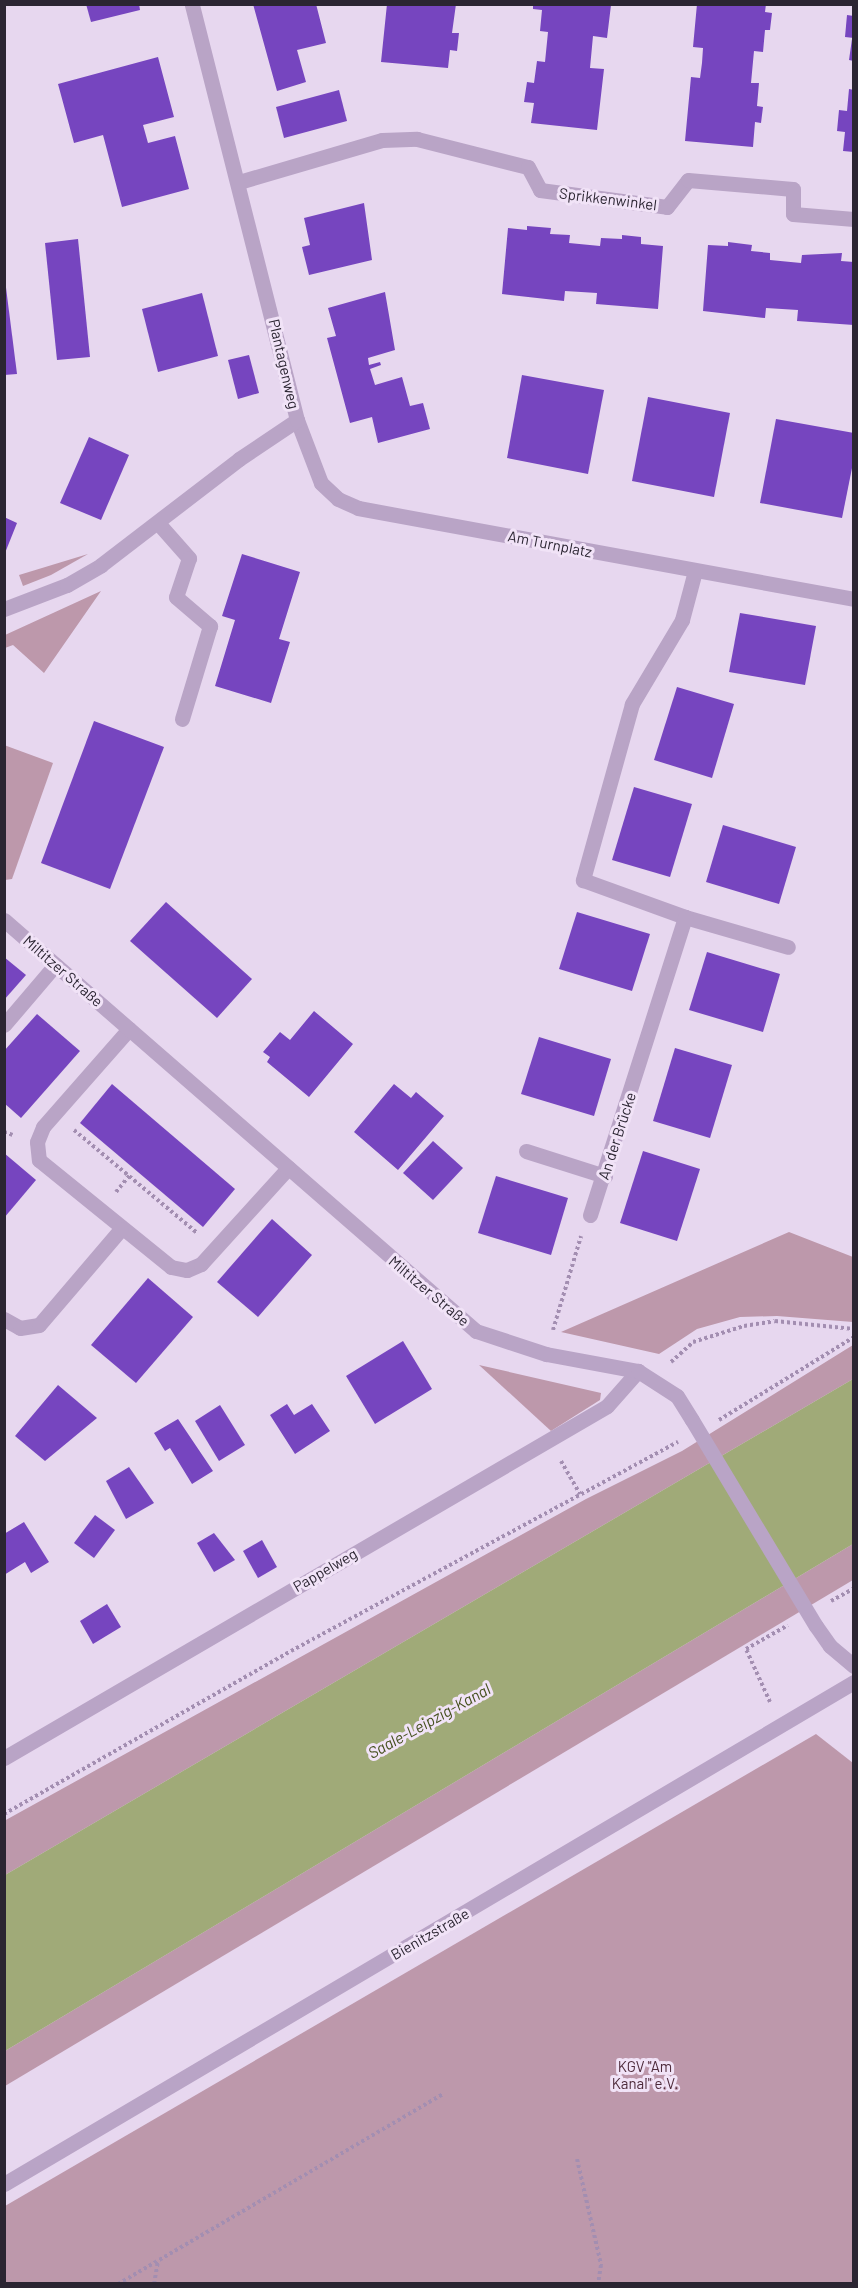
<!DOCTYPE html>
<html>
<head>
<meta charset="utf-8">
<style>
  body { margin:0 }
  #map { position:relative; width:858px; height:2288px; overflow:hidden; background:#e7d7ef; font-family:Barlow,sans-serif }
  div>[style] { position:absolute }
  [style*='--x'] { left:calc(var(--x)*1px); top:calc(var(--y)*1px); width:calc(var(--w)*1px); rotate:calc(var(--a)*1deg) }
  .green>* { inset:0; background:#bd98ab }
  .water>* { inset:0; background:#a0aa78 }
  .building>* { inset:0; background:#7645bf }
  .path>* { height:4px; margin-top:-2px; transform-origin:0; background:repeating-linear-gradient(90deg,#a38eb1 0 3px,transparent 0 6px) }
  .service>* { height:15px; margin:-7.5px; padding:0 7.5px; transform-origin:7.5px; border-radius:7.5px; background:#b9a4c6 }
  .minor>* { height:15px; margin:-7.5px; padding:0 7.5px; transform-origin:7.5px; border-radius:7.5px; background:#b9a4c6 }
  .tertiary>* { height:15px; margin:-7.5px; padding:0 7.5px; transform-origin:7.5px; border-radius:7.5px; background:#b9a4c6 }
  .tertiary-bridge>* { height:15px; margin:-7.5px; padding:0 7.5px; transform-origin:7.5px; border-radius:7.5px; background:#b9a4c6 }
  span { translate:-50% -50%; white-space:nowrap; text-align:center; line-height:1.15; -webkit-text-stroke:6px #f1e3f7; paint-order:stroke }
  .street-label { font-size:15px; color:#2b2532 }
  .park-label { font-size:15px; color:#4e2b3b }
  .water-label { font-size:16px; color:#45501e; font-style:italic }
  .frame { position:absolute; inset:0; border:6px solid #2b2532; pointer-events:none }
</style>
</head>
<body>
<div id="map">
  <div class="green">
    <div style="clip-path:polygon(88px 554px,51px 575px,23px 586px,19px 575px)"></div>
    <div style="clip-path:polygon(101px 591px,44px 673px,13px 645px,5px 648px,5px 635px)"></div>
    <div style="clip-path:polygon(4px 745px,53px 763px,12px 879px,5px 880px)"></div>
    <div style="clip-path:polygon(789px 1232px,853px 1257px,853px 1322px,777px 1316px,740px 1317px,697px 1329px,659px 1354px,561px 1332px)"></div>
    <div style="clip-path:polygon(853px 1345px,853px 1379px,5px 1875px,4px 1821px,586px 1499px,682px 1451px)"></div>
    <div style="clip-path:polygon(479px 1365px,601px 1393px,600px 1400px,551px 1431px)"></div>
    <div style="clip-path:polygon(853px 1544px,853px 1580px,5px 2086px,5px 2051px)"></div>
    <div style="clip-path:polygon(816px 1734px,853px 1763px,853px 2283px,5px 2283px,5px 2206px)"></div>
  </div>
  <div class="water">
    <div style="clip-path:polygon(853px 1379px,853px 1544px,5px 2051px,5px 1875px)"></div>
  </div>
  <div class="building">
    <div style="clip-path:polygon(86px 4px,139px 4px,140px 10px,91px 22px)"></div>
    <div style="clip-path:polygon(253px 4px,316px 4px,326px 43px,297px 50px,306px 82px,277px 91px)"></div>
    <div style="clip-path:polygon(387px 4px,456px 4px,452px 33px,459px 33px,457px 51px,450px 50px,448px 68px,381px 62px)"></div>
    <div style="clip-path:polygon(533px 4px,611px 5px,607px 38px,593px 36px,590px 68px,604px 69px,597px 130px,531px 123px,534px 103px,524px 102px,527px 82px,534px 83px,537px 61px,545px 62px,548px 32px,540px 31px,542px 10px,533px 9px)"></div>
    <div style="clip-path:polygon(697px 4px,766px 4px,765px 12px,772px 13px,770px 30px,765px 30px,763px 52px,754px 51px,751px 83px,759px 83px,757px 106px,763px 107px,761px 123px,755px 122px,753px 147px,685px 141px,691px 77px,700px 78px,702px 63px,703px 48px,693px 47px)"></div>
    <div style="clip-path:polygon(847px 15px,854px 16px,854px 38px,845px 37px)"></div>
    <div style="clip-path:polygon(852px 39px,854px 39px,854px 61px,849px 60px)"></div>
    <div style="clip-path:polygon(158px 57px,174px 117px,143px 125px,148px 143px,175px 136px,189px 189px,122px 207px,103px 135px,74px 143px,58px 84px)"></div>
    <div style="clip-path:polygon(849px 89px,854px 90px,854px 152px,843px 151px,845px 132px,837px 131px,839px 110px,847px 111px)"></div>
    <div style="clip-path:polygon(339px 90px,347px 121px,284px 138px,276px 107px)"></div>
    <div style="clip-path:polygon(364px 203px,372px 260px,309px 275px,302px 247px,310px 245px,304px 218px)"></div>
    <div style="clip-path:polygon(527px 226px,551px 228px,550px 234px,570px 235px,569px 243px,600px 246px,601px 238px,622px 239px,622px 235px,641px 237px,641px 244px,663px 246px,658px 309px,596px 304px,597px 293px,565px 291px,564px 301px,502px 294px,508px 228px,527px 230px)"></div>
    <div style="clip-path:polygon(78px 239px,90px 357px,57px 360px,45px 243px)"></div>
    <div style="clip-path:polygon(728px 242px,752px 245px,751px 251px,770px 253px,770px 260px,801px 263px,802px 255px,842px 253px,841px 261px,854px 262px,854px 325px,797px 321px,798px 310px,766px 308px,765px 318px,703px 311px,708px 245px,728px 246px)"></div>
    <div style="clip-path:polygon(4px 272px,17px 374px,4px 375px)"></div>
    <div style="clip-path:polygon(385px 292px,395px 350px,368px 358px,369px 365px,380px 362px,381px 365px,370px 369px,375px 385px,402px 377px,410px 406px,423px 403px,430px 429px,378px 443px,372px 417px,350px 423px,327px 338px,336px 336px,328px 308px)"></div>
    <div style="clip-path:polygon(202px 293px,218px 356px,158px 372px,142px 309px)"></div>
    <div style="clip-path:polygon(249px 355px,259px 393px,238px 399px,228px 360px)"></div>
    <div style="clip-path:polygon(522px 375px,604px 390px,588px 474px,507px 458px)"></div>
    <div style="clip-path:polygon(648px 397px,730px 413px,714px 497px,632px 481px)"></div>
    <div style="clip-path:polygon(776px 419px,854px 433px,854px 458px,842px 518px,760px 503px)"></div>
    <div style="clip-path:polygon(89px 437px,129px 455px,101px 520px,60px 503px)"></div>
    <div style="clip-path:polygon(4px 517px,17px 523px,5px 553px,4px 553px)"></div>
    <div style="clip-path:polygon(242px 554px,300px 572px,279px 639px,290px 642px,271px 703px,215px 686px,235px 620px,222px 616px)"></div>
    <div style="clip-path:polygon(740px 613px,816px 626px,805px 685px,729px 672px)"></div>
    <div style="clip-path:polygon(677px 687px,734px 704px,712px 778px,654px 760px)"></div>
    <div style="clip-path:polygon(94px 721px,164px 747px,110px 889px,41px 863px)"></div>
    <div style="clip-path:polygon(634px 787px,692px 804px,670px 877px,612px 860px)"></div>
    <div style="clip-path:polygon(723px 825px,796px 847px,779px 904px,706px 882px)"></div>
    <div style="clip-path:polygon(166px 902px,252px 979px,217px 1018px,130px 941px)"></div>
    <div style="clip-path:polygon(577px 912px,650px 934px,632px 991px,559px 969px)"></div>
    <div style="clip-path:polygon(707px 952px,780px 974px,763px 1032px,689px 1010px)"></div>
    <div style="clip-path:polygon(4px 957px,26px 975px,4px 1000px)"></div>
    <div style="clip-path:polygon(314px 1011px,353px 1044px,309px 1097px,267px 1062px,270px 1057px,263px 1052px,280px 1032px,290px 1040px)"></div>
    <div style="clip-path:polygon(37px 1014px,80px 1051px,21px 1118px,4px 1103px,4px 1051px)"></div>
    <div style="clip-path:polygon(539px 1037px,611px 1059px,594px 1116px,521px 1094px)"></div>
    <div style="clip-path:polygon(675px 1048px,732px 1065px,710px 1138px,653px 1121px)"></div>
    <div style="clip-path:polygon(112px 1084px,235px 1189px,203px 1227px,80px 1123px)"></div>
    <div style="clip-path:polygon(394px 1084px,411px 1098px,416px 1092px,444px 1116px,398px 1170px,354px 1132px)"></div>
    <div style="clip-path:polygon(433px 1141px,463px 1168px,433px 1200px,403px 1173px)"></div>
    <div style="clip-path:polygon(643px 1151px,700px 1169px,677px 1241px,620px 1223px)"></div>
    <div style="clip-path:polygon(4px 1153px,36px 1180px,4px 1218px)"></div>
    <div style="clip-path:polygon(496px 1176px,568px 1198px,551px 1255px,478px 1233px)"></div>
    <div style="clip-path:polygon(272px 1219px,312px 1255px,258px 1317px,217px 1282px)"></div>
    <div style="clip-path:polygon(148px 1278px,193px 1317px,136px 1383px,91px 1345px)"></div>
    <div style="clip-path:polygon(403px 1341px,432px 1389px,375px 1424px,346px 1376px)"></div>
    <div style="clip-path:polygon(58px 1385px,97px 1418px,45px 1461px,15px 1436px)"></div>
    <div style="clip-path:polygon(287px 1404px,294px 1415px,312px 1404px,330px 1431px,295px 1454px,270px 1415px)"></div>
    <div style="clip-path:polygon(220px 1405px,245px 1445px,219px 1461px,195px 1421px)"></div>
    <div style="clip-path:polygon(178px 1419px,213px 1471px,192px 1484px,170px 1448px,165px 1451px,154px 1433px)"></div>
    <div style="clip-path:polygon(129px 1467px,154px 1503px,126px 1519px,106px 1481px)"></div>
    <div style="clip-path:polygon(95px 1515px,115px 1530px,94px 1558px,74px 1543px)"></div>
    <div style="clip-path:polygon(24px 1522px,49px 1562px,31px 1573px,25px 1562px,4px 1575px,4px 1534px)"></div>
    <div style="clip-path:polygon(214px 1533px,235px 1560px,214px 1572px,197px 1543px)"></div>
    <div style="clip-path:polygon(262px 1540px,277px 1567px,258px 1578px,243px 1551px)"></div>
    <div style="clip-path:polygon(107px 1604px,121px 1627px,93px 1644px,80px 1621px)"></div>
  </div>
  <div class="path">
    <div style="--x:74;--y:1130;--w:160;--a:39.9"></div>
    <div style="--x:4;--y:1132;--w:9;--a:18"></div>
    <div style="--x:116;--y:1192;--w:21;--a:-51"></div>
    <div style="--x:553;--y:1330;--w:98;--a:-73.4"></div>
    <div style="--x:671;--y:1362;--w:30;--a:-42"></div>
    <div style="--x:693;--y:1342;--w:53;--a:-17.4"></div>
    <div style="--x:744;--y:1326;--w:31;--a:-9"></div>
    <div style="--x:775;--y:1321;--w:79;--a:5.8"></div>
    <div style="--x:719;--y:1420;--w:158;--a:-31.6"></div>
    <div style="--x:561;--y:1461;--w:38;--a:60"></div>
    <div style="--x:831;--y:1601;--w:26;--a:-29"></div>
    <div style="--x:770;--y:1702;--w:58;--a:-114.4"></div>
    <div style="--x:746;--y:1649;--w:48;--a:-29.7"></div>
    <div style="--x:4;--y:1814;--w:330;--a:-29.6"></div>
    <div style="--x:291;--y:1651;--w:440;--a:-28.4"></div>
    <div style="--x:577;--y:2159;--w:109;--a:77.2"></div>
    <div style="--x:601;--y:2265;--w:19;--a:99"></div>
    <div style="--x:118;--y:2284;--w:376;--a:-30.3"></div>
    <div style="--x:154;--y:2284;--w:23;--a:-80"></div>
  </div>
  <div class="service">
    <div style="--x:158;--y:523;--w:47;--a:48.5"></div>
    <div style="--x:189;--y:558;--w:41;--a:108.4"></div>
    <div style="--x:176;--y:597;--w:45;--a:40.5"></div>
    <div style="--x:210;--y:626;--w:97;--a:106.8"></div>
    <div style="--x:4;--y:1025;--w:79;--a:-49.6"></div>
    <div style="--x:129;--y:1029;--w:130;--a:131.3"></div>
    <div style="--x:43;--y:1127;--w:16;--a:112"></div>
    <div style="--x:37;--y:1142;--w:18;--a:84"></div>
    <div style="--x:39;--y:1160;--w:170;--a:39"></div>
    <div style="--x:171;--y:1267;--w:16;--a:11"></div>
    <div style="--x:187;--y:1270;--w:15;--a:-23"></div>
    <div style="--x:201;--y:1264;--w:130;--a:-47.8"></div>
    <div style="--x:526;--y:1151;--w:83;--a:17.6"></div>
    <div style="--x:4;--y:1319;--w:18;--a:29"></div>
    <div style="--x:20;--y:1328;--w:19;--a:-9"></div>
    <div style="--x:39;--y:1325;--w:126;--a:-49.5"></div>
  </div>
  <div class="minor">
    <div style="--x:239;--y:182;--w:149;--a:-16.4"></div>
    <div style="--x:382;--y:140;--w:35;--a:-2"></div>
    <div style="--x:417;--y:139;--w:114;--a:14.2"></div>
    <div style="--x:528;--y:167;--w:26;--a:62"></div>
    <div style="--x:540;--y:190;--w:128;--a:7.6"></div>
    <div style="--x:667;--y:207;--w:34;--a:-52"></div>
    <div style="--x:688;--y:180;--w:105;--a:4.9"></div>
    <div style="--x:793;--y:189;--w:25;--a:90"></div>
    <div style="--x:793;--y:214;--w:61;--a:4.7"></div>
    <div style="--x:297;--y:420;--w:67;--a:69.1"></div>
    <div style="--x:321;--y:483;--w:23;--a:43"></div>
    <div style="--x:338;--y:499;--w:22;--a:24"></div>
    <div style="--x:358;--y:508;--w:504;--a:10.4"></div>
    <div style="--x:695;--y:571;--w:51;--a:104.9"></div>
    <div style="--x:682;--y:620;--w:98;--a:120.8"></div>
    <div style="--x:632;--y:704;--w:183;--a:105.6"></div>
    <div style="--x:583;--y:880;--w:109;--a:19.9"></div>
    <div style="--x:685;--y:917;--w:107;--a:16.2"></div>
    <div style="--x:4;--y:609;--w:67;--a:-20.9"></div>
    <div style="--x:67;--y:585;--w:39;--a:-30"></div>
    <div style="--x:101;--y:565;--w:174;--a:-37.5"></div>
    <div style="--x:239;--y:459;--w:70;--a:-33.9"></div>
    <div style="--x:297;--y:420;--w:429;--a:-104.2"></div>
    <div style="--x:590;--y:1215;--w:313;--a:-72.3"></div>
    <div style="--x:4;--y:1758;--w:698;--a:-30.27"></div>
    <div style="--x:607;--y:1406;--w:47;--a:-48.5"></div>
    <div style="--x:4;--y:2184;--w:987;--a:-30.57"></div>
  </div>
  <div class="tertiary">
    <div style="--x:4;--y:920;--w:626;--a:41.05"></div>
    <div style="--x:476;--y:1331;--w:74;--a:18.2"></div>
    <div style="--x:546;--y:1354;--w:94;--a:10.5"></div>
    <div style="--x:638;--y:1371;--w:46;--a:32.7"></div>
    <div style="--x:677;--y:1396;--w:28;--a:58"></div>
    <div style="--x:816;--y:1626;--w:24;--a:55"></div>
    <div style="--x:830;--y:1646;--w:31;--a:40"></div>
  </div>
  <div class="tertiary-bridge">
    <div style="--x:692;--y:1420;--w:240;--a:59"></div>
  </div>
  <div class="street-label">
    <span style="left:608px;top:199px;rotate:7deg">Sprikkenwinkel</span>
    <span style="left:284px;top:364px;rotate:77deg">Plantagenweg</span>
    <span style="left:550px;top:544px;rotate:11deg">Am Turnplatz</span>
    <span style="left:63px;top:971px;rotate:41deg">Miltitzer Straße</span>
    <span style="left:617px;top:1136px;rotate:-72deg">An der Brücke</span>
    <span style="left:429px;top:1291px;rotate:40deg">Miltitzer Straße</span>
    <span style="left:325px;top:1570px;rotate:-30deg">Pappelweg</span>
    <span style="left:430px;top:1934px;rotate:-30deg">Bienitzstraße</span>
  </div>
  <div class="park-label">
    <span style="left:645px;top:2075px">KGV "Am<br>Kanal" e.V.</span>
  </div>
  <div class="water-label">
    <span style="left:429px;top:1721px;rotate:-29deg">Saale-Leipzig-Kanal</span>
  </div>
  <div class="frame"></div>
</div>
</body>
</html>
